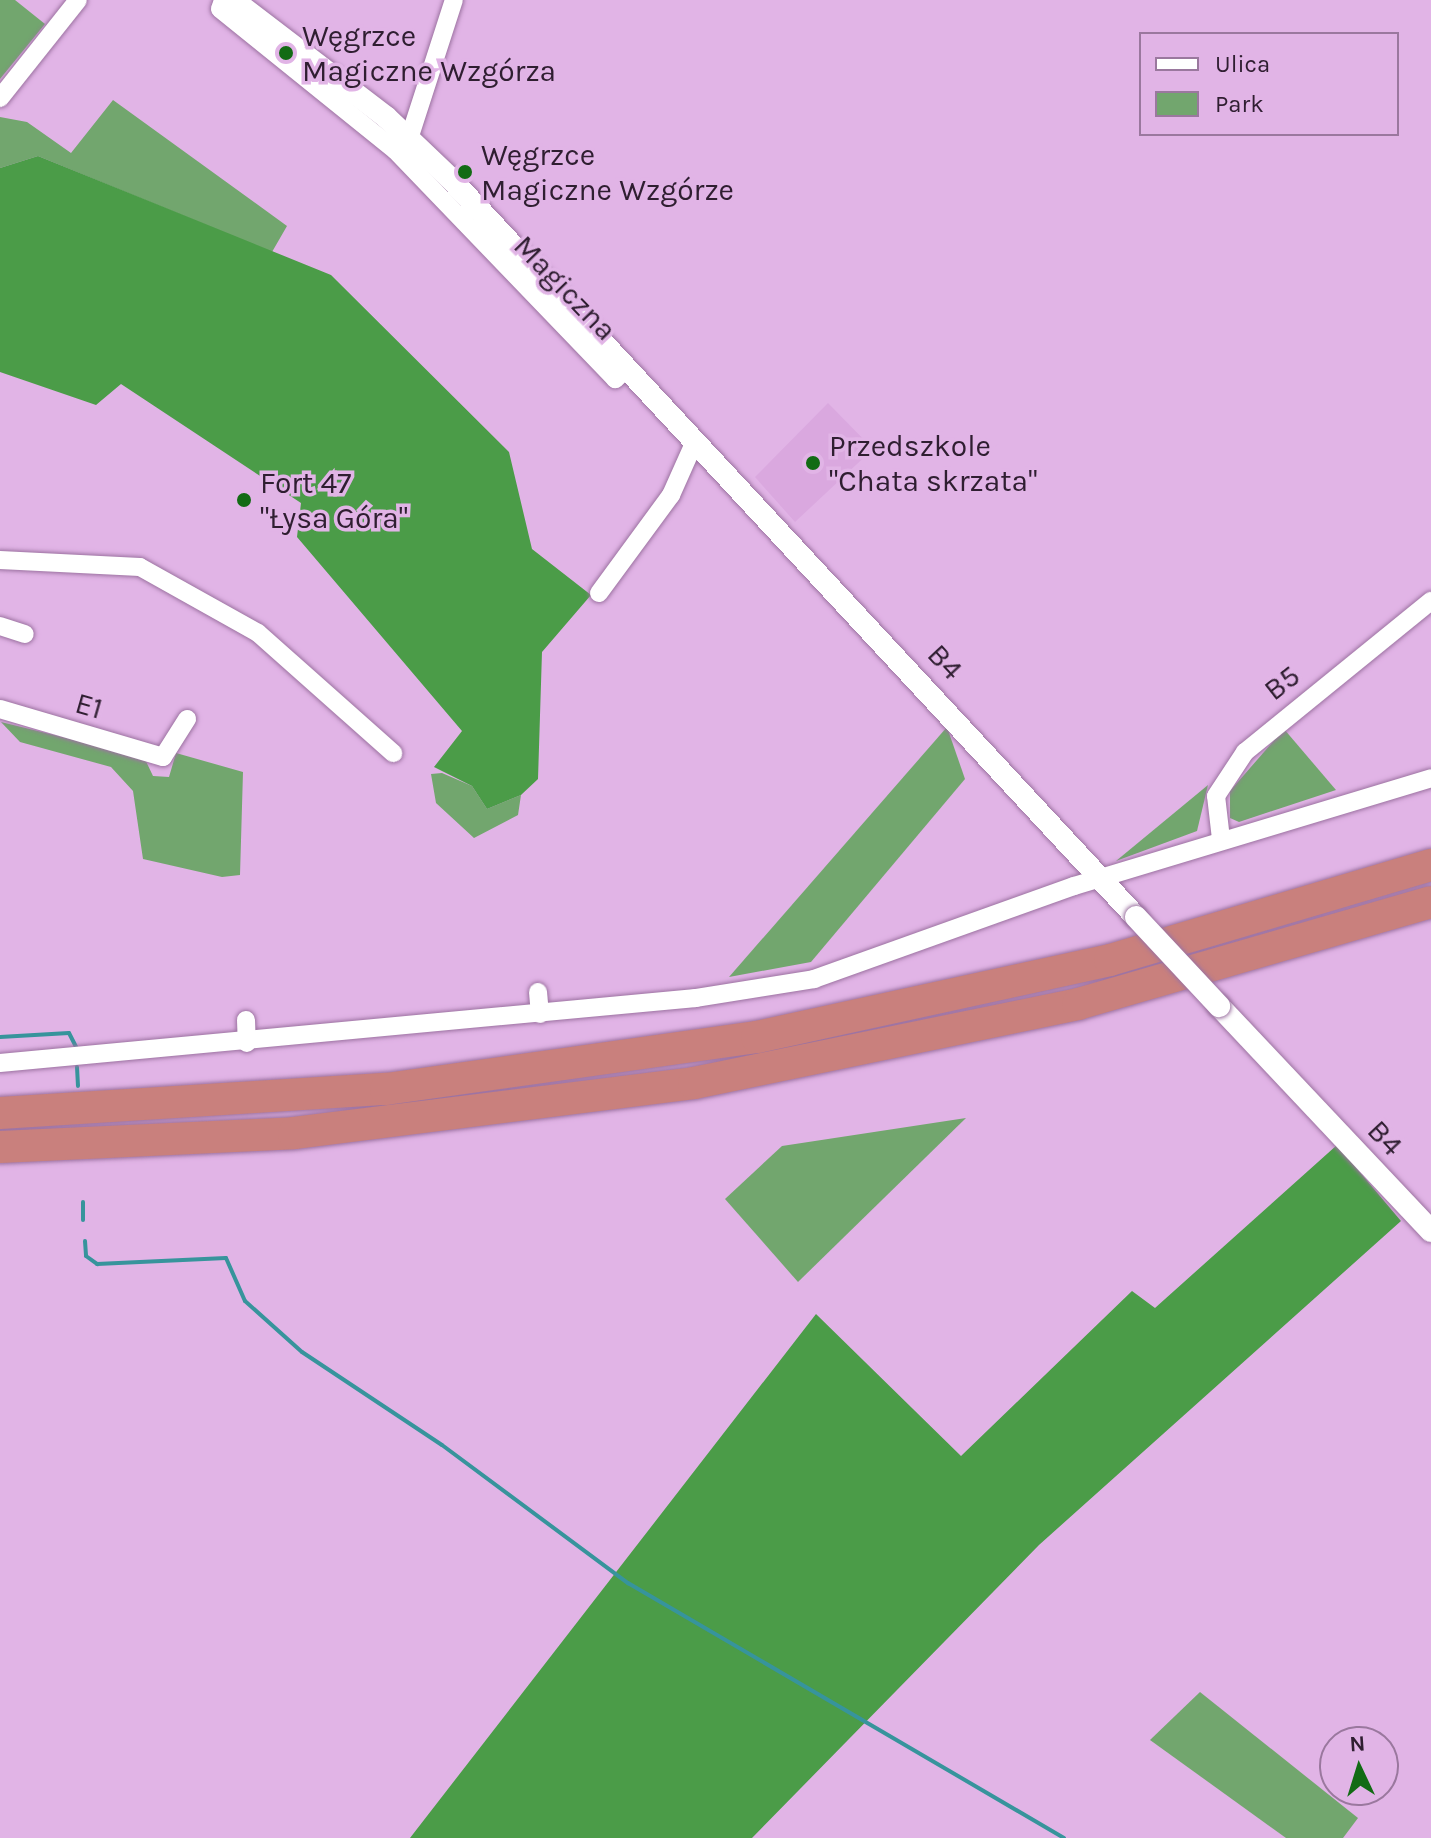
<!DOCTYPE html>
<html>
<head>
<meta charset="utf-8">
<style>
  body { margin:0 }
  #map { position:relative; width:1431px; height:1838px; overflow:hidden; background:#e1b4e6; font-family:Karla,sans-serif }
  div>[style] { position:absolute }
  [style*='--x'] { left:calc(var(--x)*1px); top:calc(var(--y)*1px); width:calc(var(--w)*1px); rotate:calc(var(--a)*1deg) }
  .built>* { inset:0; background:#daa8df }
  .green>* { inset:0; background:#72a66e }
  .forest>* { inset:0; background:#4b9c48 }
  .stream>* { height:4px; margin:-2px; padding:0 2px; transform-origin:2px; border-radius:2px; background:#37949c }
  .roads { filter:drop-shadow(0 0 2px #9c72a1) drop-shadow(0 0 2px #9c72a1) }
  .minor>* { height:18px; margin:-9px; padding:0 9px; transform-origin:9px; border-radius:9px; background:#fff }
  .tertiary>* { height:22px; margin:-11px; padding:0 11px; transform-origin:11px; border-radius:11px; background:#fff }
  .motorway>* { height:32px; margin:-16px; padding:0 16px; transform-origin:16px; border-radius:16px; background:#c9807d }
  .bridges { filter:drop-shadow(0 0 2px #9c72a1) drop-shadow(0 0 2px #9c72a1) }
  .tertiary-bridge>* { height:22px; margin:-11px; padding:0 11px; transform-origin:11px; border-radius:11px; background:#fff }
  .dots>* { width:22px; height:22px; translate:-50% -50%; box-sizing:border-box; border:4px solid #e1b4e6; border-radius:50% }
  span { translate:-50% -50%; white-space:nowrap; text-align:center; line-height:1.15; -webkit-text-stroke:7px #e1b4e6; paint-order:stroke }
  .poi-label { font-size:30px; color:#2f1e31 }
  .left { translate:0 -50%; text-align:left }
  .street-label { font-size:30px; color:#2f1e31 }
  .legend { position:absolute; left:1139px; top:32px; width:260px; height:104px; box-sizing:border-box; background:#e1b4e6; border:2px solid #9a789e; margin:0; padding:10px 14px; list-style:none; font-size:24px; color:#2f1e31 }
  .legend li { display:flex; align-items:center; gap:16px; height:40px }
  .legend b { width:40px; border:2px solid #9a789e }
  .north { position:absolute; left:1319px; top:1726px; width:80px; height:80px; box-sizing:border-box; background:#e1b4e6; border:2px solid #9a789e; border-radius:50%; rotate:356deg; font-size:22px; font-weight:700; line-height:32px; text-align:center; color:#2f1e31 }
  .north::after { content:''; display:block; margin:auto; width:28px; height:36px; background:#126b14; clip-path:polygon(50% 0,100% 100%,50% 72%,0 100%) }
</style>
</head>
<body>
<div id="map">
  <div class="built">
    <div style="clip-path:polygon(828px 403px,873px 449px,795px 522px,755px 477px)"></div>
  </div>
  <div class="green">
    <div style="clip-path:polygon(0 0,15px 0,45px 24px,0 79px)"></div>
    <div style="clip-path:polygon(113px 100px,287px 226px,272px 252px,38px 156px,0 168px,0 117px,27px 122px,71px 153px)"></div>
    <div style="clip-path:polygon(1px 722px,144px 757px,153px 776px,169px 777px,176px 753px,243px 772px,240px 875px,222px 877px,143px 859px,133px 791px,111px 767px,20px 742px)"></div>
    <div style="clip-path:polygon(947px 727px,965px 779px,811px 962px,729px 977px)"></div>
    <div style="clip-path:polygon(1284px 729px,1336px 790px,1239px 822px,1230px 818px,1230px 791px)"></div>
    <div style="clip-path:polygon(442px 773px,472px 786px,487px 809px,521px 795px,518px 815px,474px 838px,436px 803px,431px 774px)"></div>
    <div style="clip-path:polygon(1208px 785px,1197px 831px,1116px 861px)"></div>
    <div style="clip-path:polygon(966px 1118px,798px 1282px,725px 1199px,782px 1146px)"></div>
    <div style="clip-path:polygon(1200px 1692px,1358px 1818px,1343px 1838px,1286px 1838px,1150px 1740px)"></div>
  </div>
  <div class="forest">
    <div style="clip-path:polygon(38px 156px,331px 275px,509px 452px,532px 549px,591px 595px,542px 652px,538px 779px,521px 795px,487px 809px,472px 786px,434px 767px,462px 731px,297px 537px,301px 503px,121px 384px,96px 405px,0 372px,0 168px)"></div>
    <div style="clip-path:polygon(1337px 1145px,1401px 1221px,1039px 1545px,752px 1838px,410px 1838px,816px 1314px,961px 1456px,1132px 1291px,1155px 1308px)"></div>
  </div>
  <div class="stream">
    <div style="--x:0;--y:1037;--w:69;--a:-3.3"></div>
    <div style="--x:69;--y:1033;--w:16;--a:63"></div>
    <div style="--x:77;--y:1067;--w:19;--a:87"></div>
    <div style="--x:83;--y:1202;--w:18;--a:90"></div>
    <div style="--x:85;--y:1241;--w:15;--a:86"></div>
    <div style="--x:86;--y:1256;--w:14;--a:36"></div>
    <div style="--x:97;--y:1264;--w:129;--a:-2.7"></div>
    <div style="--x:226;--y:1258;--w:47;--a:66.2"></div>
    <div style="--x:245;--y:1301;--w:76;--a:41.8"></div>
    <div style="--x:302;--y:1352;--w:168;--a:33.6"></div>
    <div style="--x:442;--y:1445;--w:232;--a:36.6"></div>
    <div style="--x:628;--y:1583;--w:505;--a:30.32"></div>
  </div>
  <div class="roads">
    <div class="minor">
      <div style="--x:223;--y:0;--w:9;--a:108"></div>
      <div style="--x:220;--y:9;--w:225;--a:38.9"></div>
      <div style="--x:395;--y:150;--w:318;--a:46.1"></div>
      <div style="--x:615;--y:379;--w:16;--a:-40"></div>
      <div style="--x:0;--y:98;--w:125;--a:-51.5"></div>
      <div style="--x:409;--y:139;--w:146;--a:-72.1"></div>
      <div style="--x:0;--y:560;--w:140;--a:2.9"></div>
      <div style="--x:140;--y:567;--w:135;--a:29.2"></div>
      <div style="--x:258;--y:633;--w:181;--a:41.6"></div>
      <div style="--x:599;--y:593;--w:122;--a:-53.7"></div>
      <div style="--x:671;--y:495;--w:59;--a:-66"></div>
      <div style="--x:0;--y:626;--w:26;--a:18"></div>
      <div style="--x:0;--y:709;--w:170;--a:16.4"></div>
      <div style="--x:163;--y:757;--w:45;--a:-57.7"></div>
      <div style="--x:1221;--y:839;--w:43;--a:-96.6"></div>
      <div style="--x:1216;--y:796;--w:53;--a:-56.6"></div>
      <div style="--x:1245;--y:752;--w:240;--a:-39.1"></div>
      <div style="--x:538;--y:992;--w:22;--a:85"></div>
      <div style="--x:246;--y:1020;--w:23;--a:88"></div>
      <div style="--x:0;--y:1063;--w:699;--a:-5.34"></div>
      <div style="--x:696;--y:998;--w:120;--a:-9.1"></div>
      <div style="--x:814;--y:979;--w:276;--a:-19.7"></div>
      <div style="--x:1074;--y:886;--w:373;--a:-16.8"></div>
    </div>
    <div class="tertiary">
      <div style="--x:233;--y:0;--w:193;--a:37.4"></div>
      <div style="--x:386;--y:117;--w:88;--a:43.6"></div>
      <div style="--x:450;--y:178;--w:1008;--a:47.13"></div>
      <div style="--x:1219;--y:1006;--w:309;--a:46.7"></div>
    </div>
    <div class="motorway">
      <div style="--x:0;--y:1113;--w:387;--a:-3.6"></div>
      <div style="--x:386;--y:1089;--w:375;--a:-8"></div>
      <div style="--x:757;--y:1037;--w:361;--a:-12.3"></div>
      <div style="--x:1110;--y:960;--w:335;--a:-16.5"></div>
      <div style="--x:0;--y:1147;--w:294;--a:-2.7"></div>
      <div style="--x:294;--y:1133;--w:403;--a:-7.1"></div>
      <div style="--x:694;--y:1083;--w:392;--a:-11.6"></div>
      <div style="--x:1078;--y:1004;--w:367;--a:-16.1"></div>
    </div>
  </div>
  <div class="bridges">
    <div class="tertiary-bridge">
      <div style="--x:1136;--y:917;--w:122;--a:47"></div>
    </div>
  </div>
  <div class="dots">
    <div style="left:286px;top:53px;background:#126b14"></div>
    <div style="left:465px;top:172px;background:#126b14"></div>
    <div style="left:813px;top:463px;background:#126b14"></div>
    <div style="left:244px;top:500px;background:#126b14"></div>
  </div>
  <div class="poi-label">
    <span class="left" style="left:302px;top:53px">Węgrzce<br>Magiczne Wzgórza</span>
    <span class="left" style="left:481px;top:172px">Węgrzce<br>Magiczne Wzgórze</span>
    <span class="left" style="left:829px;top:463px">Przedszkole<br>"Chata skrzata"</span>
    <span class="left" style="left:260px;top:500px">Fort 47<br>"Łysa Góra"</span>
  </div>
  <div class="street-label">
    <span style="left:565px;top:288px;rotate:46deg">Magiczna</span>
    <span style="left:945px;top:662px;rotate:47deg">B4</span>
    <span style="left:1282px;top:683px;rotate:-38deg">B5</span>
    <span style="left:89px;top:706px;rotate:16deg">E1</span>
    <span style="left:1385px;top:1138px;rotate:47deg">B4</span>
  </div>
  <ul class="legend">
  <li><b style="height:10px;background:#fff"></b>Ulica</li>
  <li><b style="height:22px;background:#72a66e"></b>Park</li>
  </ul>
  <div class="north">N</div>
</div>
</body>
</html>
